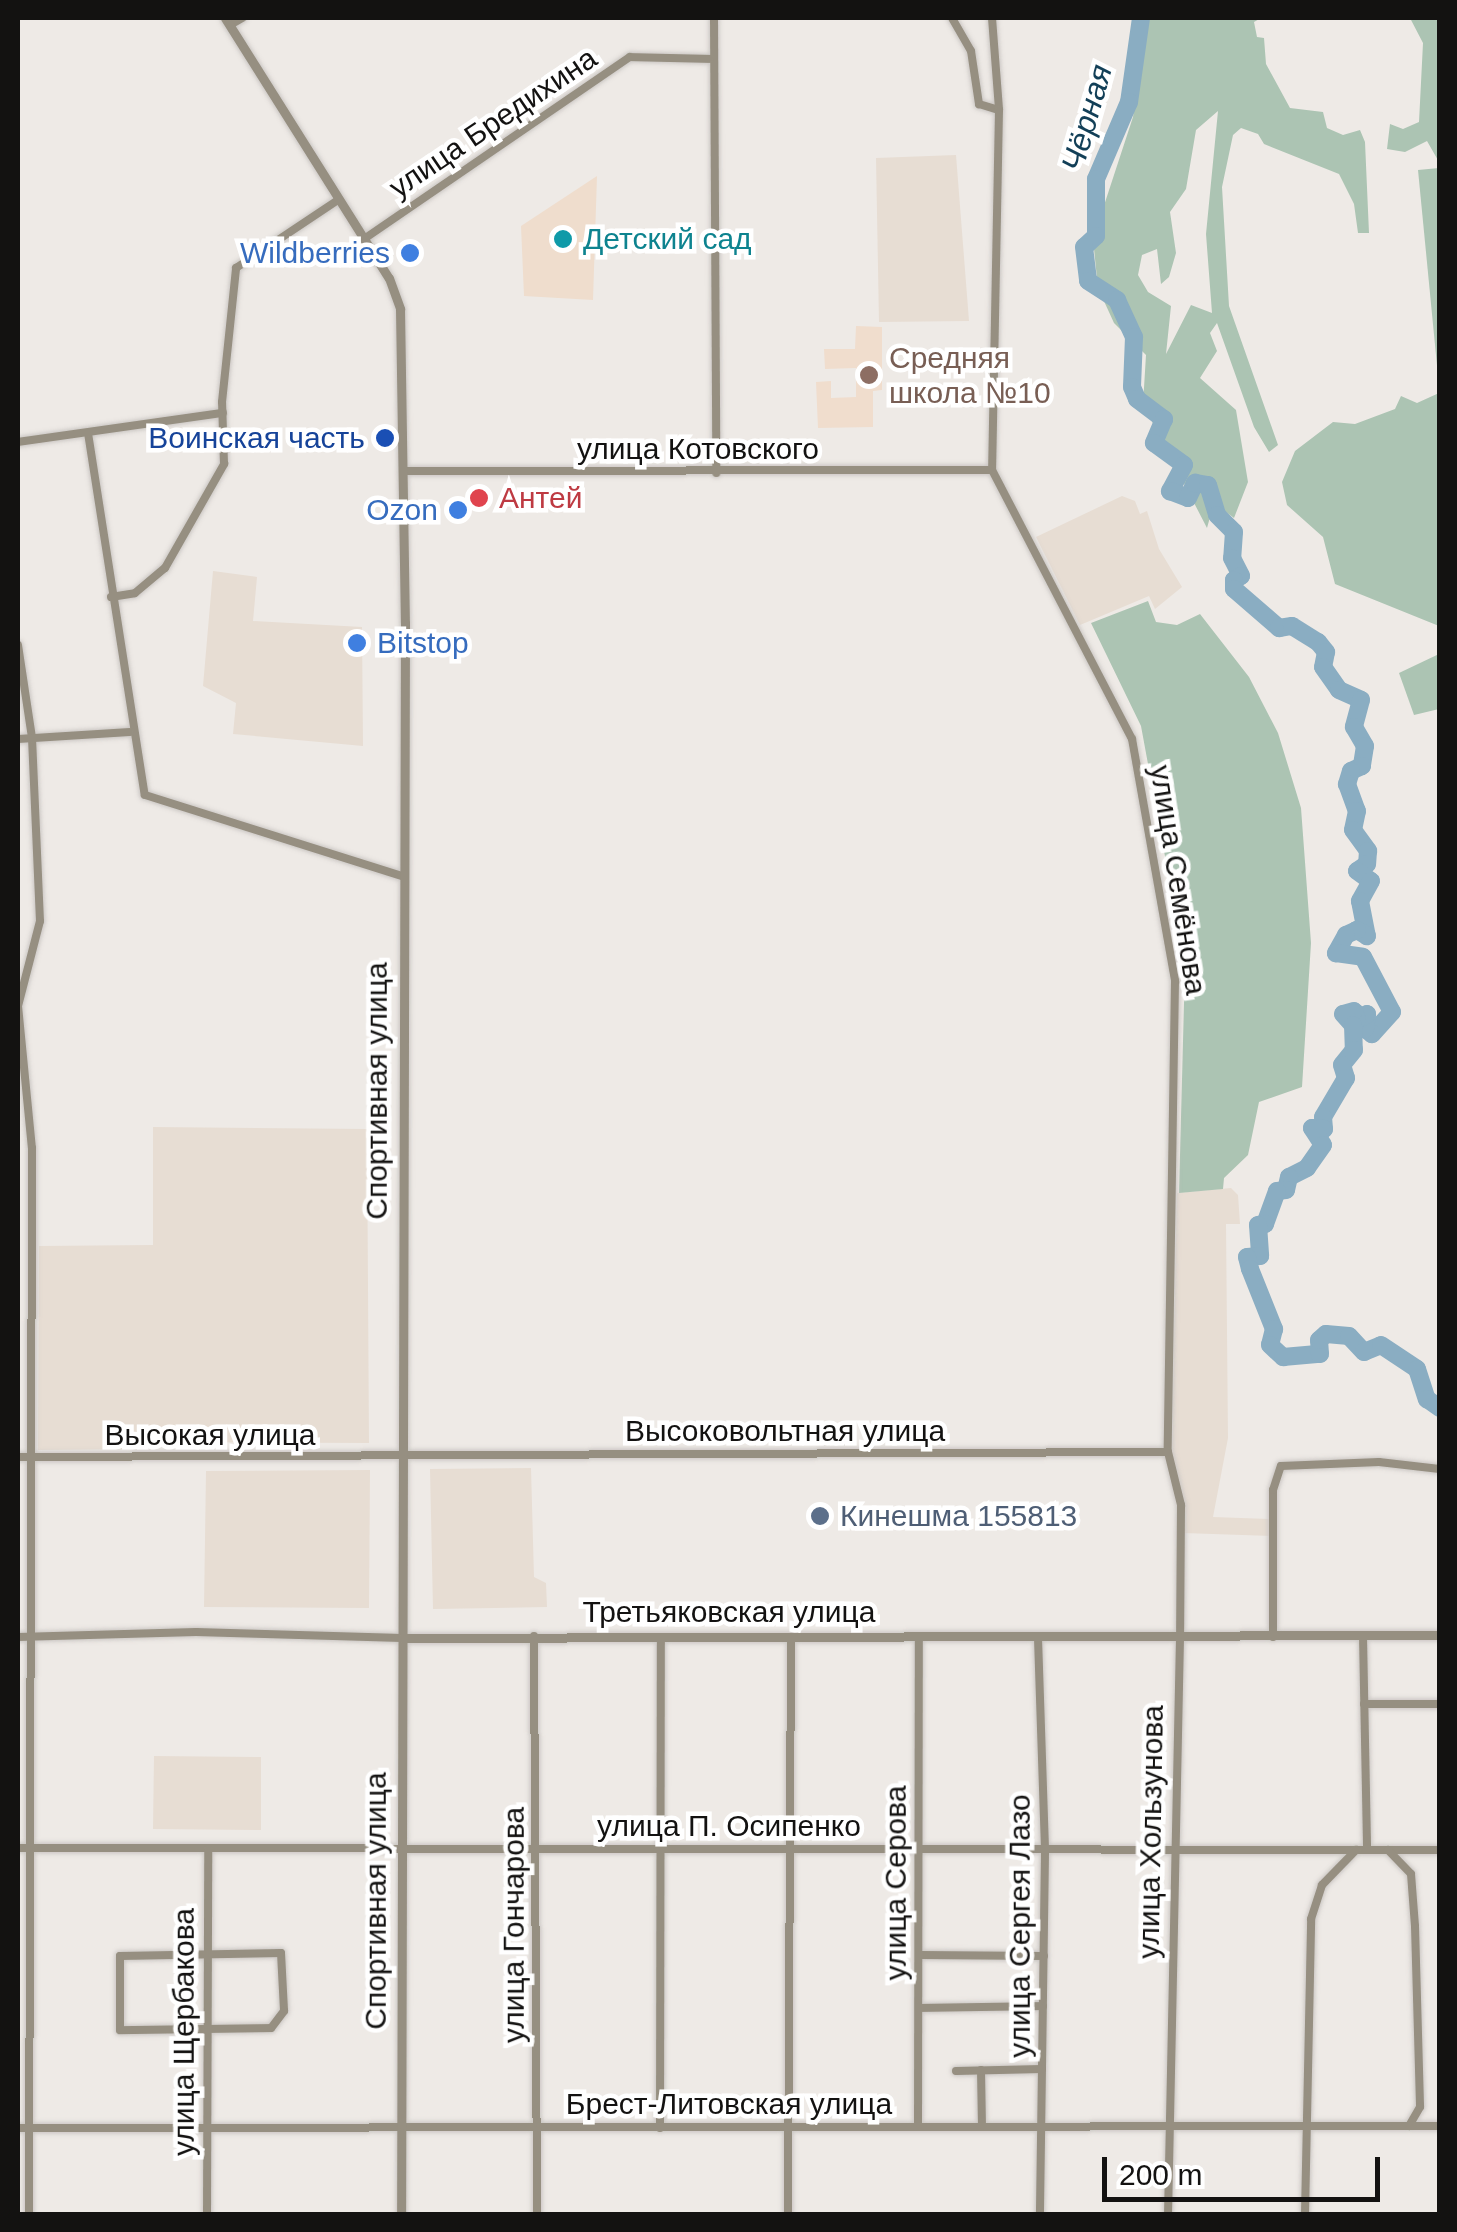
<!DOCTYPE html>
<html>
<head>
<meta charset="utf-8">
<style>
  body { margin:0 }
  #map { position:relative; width:1457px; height:2232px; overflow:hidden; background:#eeeae6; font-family:Arial,sans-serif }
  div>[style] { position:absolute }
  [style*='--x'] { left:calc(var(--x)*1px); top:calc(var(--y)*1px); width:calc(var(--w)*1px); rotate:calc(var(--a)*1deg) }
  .commercial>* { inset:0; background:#efddcd }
  .built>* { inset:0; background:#e7ddd3 }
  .education>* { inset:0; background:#f0ddcd }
  .green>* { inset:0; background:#acc4b3 }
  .river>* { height:18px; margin:-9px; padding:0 9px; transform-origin:9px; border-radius:9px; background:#8aadc2 }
  .roads { filter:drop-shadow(0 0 2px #cbc7c4) drop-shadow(0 0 2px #cbc7c4) }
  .minor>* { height:8px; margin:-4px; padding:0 4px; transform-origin:4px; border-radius:4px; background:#968f81 }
  .tertiary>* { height:9px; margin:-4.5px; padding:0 4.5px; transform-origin:4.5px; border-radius:4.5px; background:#968f81 }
  .dots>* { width:28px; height:28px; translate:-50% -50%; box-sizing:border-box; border:5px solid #fff; border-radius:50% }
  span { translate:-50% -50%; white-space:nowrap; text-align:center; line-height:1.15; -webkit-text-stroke:9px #fff; paint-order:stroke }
  .street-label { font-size:30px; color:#131211 }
  .culture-label { font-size:30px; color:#0d838f }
  .left { translate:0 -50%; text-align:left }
  .shop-label { font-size:30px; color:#366cbe }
  .right { translate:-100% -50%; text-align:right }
  .education-label { font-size:30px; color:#785e54 }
  .transit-label { font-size:30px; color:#164399 }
  .health-label { font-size:30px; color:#be3a42 }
  .service-label { font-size:30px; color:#4e5e75 }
  .water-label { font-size:32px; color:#123f57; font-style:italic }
  .frame { position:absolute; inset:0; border:20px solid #131211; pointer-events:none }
  .scale { position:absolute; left:1102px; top:2157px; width:278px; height:45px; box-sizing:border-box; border:5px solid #131211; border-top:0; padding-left:12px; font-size:30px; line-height:35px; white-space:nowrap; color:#131211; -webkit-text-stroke:8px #fff; paint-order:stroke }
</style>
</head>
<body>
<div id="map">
  <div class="commercial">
    <div style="clip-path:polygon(597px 176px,593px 300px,524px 296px,521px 226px)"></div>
  </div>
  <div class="built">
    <div style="clip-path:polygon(956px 155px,969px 321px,879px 322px,876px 158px)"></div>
    <div style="clip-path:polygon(1122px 496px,1135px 501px,1140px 514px,1147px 511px,1159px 549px,1182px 587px,1155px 609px,1149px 596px,1080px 625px,1036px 537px)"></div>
    <div style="clip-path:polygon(213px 571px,257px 577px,253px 621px,362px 627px,363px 746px,233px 734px,236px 703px,203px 686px)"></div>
    <div style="clip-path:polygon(153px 1127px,367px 1129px,369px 1443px,155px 1442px,139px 1449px,38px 1450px,39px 1246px,153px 1245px)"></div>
    <div style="clip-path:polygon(1231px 1188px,1238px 1195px,1240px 1224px,1226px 1224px,1228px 1438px,1213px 1517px,1269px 1519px,1274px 1536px,1183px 1533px,1172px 1452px,1177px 1193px)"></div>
    <div style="clip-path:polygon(531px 1468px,534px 1577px,546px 1583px,547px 1607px,433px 1609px,430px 1469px)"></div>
    <div style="clip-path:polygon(370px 1470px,369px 1608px,204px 1607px,206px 1471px)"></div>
    <div style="clip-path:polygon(154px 1756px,261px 1757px,261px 1830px,153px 1829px)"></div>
  </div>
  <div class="education">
    <div style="clip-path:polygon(856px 326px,882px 327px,882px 390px,873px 391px,873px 427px,818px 428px,816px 382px,831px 381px,831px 398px,856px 397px,856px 368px,825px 369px,824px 349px,855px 349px)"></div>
  </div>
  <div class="green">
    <div style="clip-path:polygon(evenodd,1147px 18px,1261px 18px,1254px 22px,1257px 37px,1264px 38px,1266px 64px,1290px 108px,1323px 112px,1327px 128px,1343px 135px,1360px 130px,1365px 142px,1369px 233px,1358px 233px,1354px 204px,1339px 174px,1264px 144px,1258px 134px,1241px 128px,1233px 135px,1222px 187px,1229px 306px,1278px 445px,1269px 452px,1254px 427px,1217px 323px,1210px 333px,1217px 351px,1200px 378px,1236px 410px,1248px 482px,1234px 518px,1214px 503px,1207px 528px,1143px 404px,1146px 355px,1114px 323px,1098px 288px,1093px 239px,1133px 117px,1147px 18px,1218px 111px,1206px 234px,1212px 313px,1191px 305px,1166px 354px,1171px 306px,1148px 292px,1138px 275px,1142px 255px,1157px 249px,1161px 284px,1169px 277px,1176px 253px,1170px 212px,1186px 189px,1196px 130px,1218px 111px)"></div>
    <div style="clip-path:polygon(1410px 18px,1439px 18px,1439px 162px,1427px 141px,1405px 152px,1387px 149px,1390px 124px,1403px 129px,1419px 122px,1423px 43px)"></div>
    <div style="clip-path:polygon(1439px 168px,1440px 168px,1439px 386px,1418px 170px)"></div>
    <div style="clip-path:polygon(1439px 393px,1440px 626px,1439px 626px,1335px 584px,1323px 537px,1287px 505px,1282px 482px,1295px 451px,1333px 422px,1355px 424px,1395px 409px,1401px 396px,1417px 403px)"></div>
    <div style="clip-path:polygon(1148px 601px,1156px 622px,1177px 625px,1200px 614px,1249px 677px,1278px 733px,1301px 808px,1311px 943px,1302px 1087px,1259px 1102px,1248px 1155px,1224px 1178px,1223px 1189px,1179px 1193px,1185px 965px,1141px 726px,1091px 623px)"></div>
    <div style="clip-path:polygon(1439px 654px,1439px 709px,1414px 715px,1399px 673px)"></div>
  </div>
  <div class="river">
    <div style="--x:1141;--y:18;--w:85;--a:98.1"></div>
    <div style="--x:1129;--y:102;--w:84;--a:113.2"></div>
    <div style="--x:1096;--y:179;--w:57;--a:90"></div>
    <div style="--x:1096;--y:236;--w:16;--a:137"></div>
    <div style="--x:1084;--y:247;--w:34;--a:83"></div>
    <div style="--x:1088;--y:281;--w:35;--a:33"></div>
    <div style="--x:1117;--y:300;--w:41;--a:65.3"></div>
    <div style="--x:1134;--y:337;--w:50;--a:92.3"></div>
    <div style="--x:1132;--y:387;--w:13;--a:67"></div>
    <div style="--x:1137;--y:399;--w:34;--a:37"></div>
    <div style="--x:1164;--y:419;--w:26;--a:113"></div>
    <div style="--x:1154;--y:443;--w:37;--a:36"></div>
    <div style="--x:1184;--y:465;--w:30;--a:118"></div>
    <div style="--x:1170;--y:491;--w:19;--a:21"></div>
    <div style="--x:1188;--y:498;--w:17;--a:-65"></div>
    <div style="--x:1195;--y:483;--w:13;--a:9"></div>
    <div style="--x:1208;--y:485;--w:31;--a:73"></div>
    <div style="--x:1217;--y:515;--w:24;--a:45"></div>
    <div style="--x:1234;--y:532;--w:26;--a:94"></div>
    <div style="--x:1232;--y:558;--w:20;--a:63"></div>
    <div style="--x:1241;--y:576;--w:8;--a:150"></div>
    <div style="--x:1234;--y:580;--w:9;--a:90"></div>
    <div style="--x:1234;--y:589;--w:60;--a:40.9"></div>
    <div style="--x:1279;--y:628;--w:13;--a:-9"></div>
    <div style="--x:1292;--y:626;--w:31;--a:32"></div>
    <div style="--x:1318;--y:642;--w:13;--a:51"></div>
    <div style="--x:1326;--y:652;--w:15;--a:101"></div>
    <div style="--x:1323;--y:667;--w:28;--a:55"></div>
    <div style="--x:1339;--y:690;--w:24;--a:24"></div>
    <div style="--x:1361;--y:700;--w:28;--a:105"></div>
    <div style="--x:1354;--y:727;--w:22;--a:60"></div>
    <div style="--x:1365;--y:746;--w:20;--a:99"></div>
    <div style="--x:1362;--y:766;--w:12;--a:156"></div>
    <div style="--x:1351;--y:771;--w:14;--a:107"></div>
    <div style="--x:1347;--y:784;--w:29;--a:70"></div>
    <div style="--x:1357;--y:811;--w:19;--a:102"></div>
    <div style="--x:1353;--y:830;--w:26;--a:54"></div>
    <div style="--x:1368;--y:851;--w:13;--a:94"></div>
    <div style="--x:1367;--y:864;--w:12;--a:145"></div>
    <div style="--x:1357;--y:871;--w:17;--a:36"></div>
    <div style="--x:1371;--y:881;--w:23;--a:119"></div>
    <div style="--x:1360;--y:901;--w:36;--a:79"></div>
    <div style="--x:1367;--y:936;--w:12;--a:-149"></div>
    <div style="--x:1357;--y:930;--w:12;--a:156"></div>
    <div style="--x:1346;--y:935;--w:21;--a:119"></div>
    <div style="--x:1336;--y:953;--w:27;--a:8"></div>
    <div style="--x:1363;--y:957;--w:62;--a:62.2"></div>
    <div style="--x:1392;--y:1012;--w:30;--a:132"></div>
    <div style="--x:1372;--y:1034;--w:9;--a:-144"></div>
    <div style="--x:1365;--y:1029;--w:15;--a:-82"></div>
    <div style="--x:1367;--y:1014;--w:12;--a:149"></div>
    <div style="--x:1357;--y:1020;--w:9;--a:-108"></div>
    <div style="--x:1354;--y:1011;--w:11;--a:165"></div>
    <div style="--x:1343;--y:1014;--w:15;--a:48"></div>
    <div style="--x:1353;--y:1025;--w:25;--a:88"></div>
    <div style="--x:1354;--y:1050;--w:19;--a:129"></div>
    <div style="--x:1342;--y:1065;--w:14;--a:73"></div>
    <div style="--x:1346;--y:1078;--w:45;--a:120.5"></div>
    <div style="--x:1323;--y:1117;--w:12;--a:85"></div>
    <div style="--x:1324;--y:1129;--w:12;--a:-175"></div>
    <div style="--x:1312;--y:1128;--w:20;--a:57"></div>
    <div style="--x:1323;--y:1145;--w:28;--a:125"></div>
    <div style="--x:1307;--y:1168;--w:20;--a:153"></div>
    <div style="--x:1289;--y:1177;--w:13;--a:103"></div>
    <div style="--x:1286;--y:1190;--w:9;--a:174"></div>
    <div style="--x:1277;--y:1191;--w:35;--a:110"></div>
    <div style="--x:1265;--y:1224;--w:7;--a:172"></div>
    <div style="--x:1258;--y:1225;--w:31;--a:86"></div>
    <div style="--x:1260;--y:1256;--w:13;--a:176"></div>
    <div style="--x:1247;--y:1257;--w:12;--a:76"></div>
    <div style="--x:1250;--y:1269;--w:65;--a:68.2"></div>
    <div style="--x:1274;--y:1329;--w:16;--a:104"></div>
    <div style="--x:1270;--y:1345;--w:18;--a:43"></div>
    <div style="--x:1283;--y:1357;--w:37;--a:-5"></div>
    <div style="--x:1320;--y:1354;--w:14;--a:-94"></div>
    <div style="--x:1319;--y:1340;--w:9;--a:-41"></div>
    <div style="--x:1326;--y:1334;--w:23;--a:5"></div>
    <div style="--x:1349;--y:1336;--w:22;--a:47"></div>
    <div style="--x:1364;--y:1352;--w:18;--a:-22"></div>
    <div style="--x:1381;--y:1345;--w:43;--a:33.7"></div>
    <div style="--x:1417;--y:1369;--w:32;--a:72"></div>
    <div style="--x:1427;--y:1399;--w:16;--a:35"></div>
  </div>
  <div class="roads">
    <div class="minor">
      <div style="--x:714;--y:18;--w:455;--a:89.7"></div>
      <div style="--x:952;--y:18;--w:38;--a:60"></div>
      <div style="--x:971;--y:51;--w:54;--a:81.4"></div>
      <div style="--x:979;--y:104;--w:21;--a:17"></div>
      <div style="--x:992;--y:18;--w:92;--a:85.6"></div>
      <div style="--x:999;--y:110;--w:360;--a:91.1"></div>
      <div style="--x:992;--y:470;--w:303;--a:62.5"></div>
      <div style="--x:1132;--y:739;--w:246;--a:79.9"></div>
      <div style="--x:1175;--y:981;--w:471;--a:90.9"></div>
      <div style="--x:1168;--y:1452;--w:55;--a:76.2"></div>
      <div style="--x:1181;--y:1505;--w:133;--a:90.4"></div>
      <div style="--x:1180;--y:1638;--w:576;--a:91.19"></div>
      <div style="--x:230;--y:25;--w:14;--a:-30"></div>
      <div style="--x:364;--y:239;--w:322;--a:-34.4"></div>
      <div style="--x:630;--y:57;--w:80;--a:1.4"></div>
      <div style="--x:88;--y:433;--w:366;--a:81.1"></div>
      <div style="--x:145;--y:795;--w:269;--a:17.5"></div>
      <div style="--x:18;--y:442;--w:207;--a:-8.1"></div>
      <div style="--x:403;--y:471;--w:589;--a:-0.1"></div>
      <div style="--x:111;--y:597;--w:24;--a:-9"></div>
      <div style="--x:135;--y:593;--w:39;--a:-40"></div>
      <div style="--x:165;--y:568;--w:120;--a:-60.4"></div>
      <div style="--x:224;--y:464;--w:62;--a:-91.8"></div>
      <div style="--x:222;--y:402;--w:135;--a:-84"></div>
      <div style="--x:236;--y:268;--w:123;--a:-33.7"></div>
      <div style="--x:18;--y:645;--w:94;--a:81.4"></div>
      <div style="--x:32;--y:738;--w:183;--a:87.5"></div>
      <div style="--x:40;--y:921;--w:88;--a:104.5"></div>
      <div style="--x:18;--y:1006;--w:143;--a:84.4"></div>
      <div style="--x:32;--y:1148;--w:1066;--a:90.16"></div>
      <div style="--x:18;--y:739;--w:112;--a:-3.6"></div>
      <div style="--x:18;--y:1457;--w:1150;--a:-0.25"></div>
      <div style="--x:534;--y:1636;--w:578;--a:89.7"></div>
      <div style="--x:1363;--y:1636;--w:214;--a:88.9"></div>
      <div style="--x:18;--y:1637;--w:178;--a:-1.6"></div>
      <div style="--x:196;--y:1632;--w:206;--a:1.7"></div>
      <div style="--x:1273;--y:1637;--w:147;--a:-90"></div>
      <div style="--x:1273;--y:1490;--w:25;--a:-72"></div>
      <div style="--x:1281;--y:1466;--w:98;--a:-2.3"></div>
      <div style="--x:1379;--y:1462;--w:61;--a:6.5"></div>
      <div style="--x:1038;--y:1638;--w:214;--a:88.1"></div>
      <div style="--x:1045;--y:1852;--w:362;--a:90.8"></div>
      <div style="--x:1364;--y:1704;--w:76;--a:0"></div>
      <div style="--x:18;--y:1848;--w:1422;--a:0.08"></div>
      <div style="--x:1388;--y:1850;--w:33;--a:46"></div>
      <div style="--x:1411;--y:1874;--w:52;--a:85.6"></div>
      <div style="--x:1415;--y:1926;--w:181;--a:88.4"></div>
      <div style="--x:1420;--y:2107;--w:22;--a:120"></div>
      <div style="--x:281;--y:1953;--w:58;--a:87"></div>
      <div style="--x:284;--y:2011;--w:21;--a:127"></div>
      <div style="--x:271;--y:2028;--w:151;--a:179.2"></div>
      <div style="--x:120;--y:2030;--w:74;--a:-90"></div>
      <div style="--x:120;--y:1956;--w:161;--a:-1.1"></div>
      <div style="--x:920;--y:1955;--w:124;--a:0.5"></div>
      <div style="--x:920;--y:2008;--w:123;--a:-0.9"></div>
      <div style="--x:981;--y:2070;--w:57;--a:89"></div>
      <div style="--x:956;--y:2071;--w:86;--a:-1.3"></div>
      <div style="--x:918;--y:2127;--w:488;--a:-89.9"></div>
      <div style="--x:18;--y:2128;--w:1422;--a:-0.08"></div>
      <div style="--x:660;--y:2128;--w:491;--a:-89.9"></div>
      <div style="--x:207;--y:2214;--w:364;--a:-89.8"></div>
      <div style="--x:788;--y:2214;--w:577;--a:-89.7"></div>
      <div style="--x:1305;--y:2214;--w:295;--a:-88.8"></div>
      <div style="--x:1311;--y:1919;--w:36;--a:-72"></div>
      <div style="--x:1322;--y:1885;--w:49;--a:-45.8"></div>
    </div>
    <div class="tertiary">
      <div style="--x:225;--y:18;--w:307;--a:57.8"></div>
      <div style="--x:389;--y:278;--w:33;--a:70"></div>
      <div style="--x:400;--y:309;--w:314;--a:89.1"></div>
      <div style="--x:405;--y:623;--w:1591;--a:90.14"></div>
      <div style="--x:402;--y:1638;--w:1038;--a:-0.17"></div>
    </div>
  </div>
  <div class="dots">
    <div style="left:563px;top:239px;background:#0f9aa8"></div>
    <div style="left:410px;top:253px;background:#3f7fe0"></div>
    <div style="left:869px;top:375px;background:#8d6e63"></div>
    <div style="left:385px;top:438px;background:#1a4fb4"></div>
    <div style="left:479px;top:498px;background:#e0444e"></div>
    <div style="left:458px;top:510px;background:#3f7fe0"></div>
    <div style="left:357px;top:643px;background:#3f7fe0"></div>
    <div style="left:820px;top:1516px;background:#5c6f8a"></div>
  </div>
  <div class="street-label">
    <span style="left:493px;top:123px;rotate:-34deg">улица Бредихина</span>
    <span style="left:698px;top:449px">улица Котовского</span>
    <span style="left:1178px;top:880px;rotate:81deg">улица Семёнова</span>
    <span style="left:377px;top:1091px;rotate:-90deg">Спортивная улица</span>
    <span style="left:785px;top:1431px">Высоковольтная улица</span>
    <span style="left:210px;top:1435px">Высокая улица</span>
    <span style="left:729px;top:1612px">Третьяковская улица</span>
    <span style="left:729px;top:1826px">улица П. Осипенко</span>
    <span style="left:1151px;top:1832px;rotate:-89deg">улица Хользунова</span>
    <span style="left:896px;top:1883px;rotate:-90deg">улица Серова</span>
    <span style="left:376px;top:1901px;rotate:-90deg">Спортивная улица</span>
    <span style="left:514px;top:1925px;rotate:-90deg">улица Гончарова</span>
    <span style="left:1020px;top:1926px;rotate:-90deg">улица Сергея Лазо</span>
    <span style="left:184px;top:2032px;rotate:-90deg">улица Щербакова</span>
    <span style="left:729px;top:2104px">Брест-Литовская улица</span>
  </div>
  <div class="culture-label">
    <span class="left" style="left:583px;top:239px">Детский сад</span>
  </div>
  <div class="shop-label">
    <span class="right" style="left:390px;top:253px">Wildberries</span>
    <span class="right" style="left:438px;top:510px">Ozon</span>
    <span class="left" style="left:377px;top:643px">Bitstop</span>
  </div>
  <div class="education-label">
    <span class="left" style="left:889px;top:375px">Средняя<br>школа №10</span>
  </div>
  <div class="transit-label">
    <span class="right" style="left:365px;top:438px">Воинская часть</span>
  </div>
  <div class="health-label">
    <span class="left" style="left:499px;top:498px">Антей</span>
  </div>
  <div class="service-label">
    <span class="left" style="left:840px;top:1516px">Кинешма 155813</span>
  </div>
  <div class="water-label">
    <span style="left:1087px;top:118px;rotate:-74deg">Чёрная</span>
  </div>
  <div class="frame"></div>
  <div class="scale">200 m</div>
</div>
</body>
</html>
